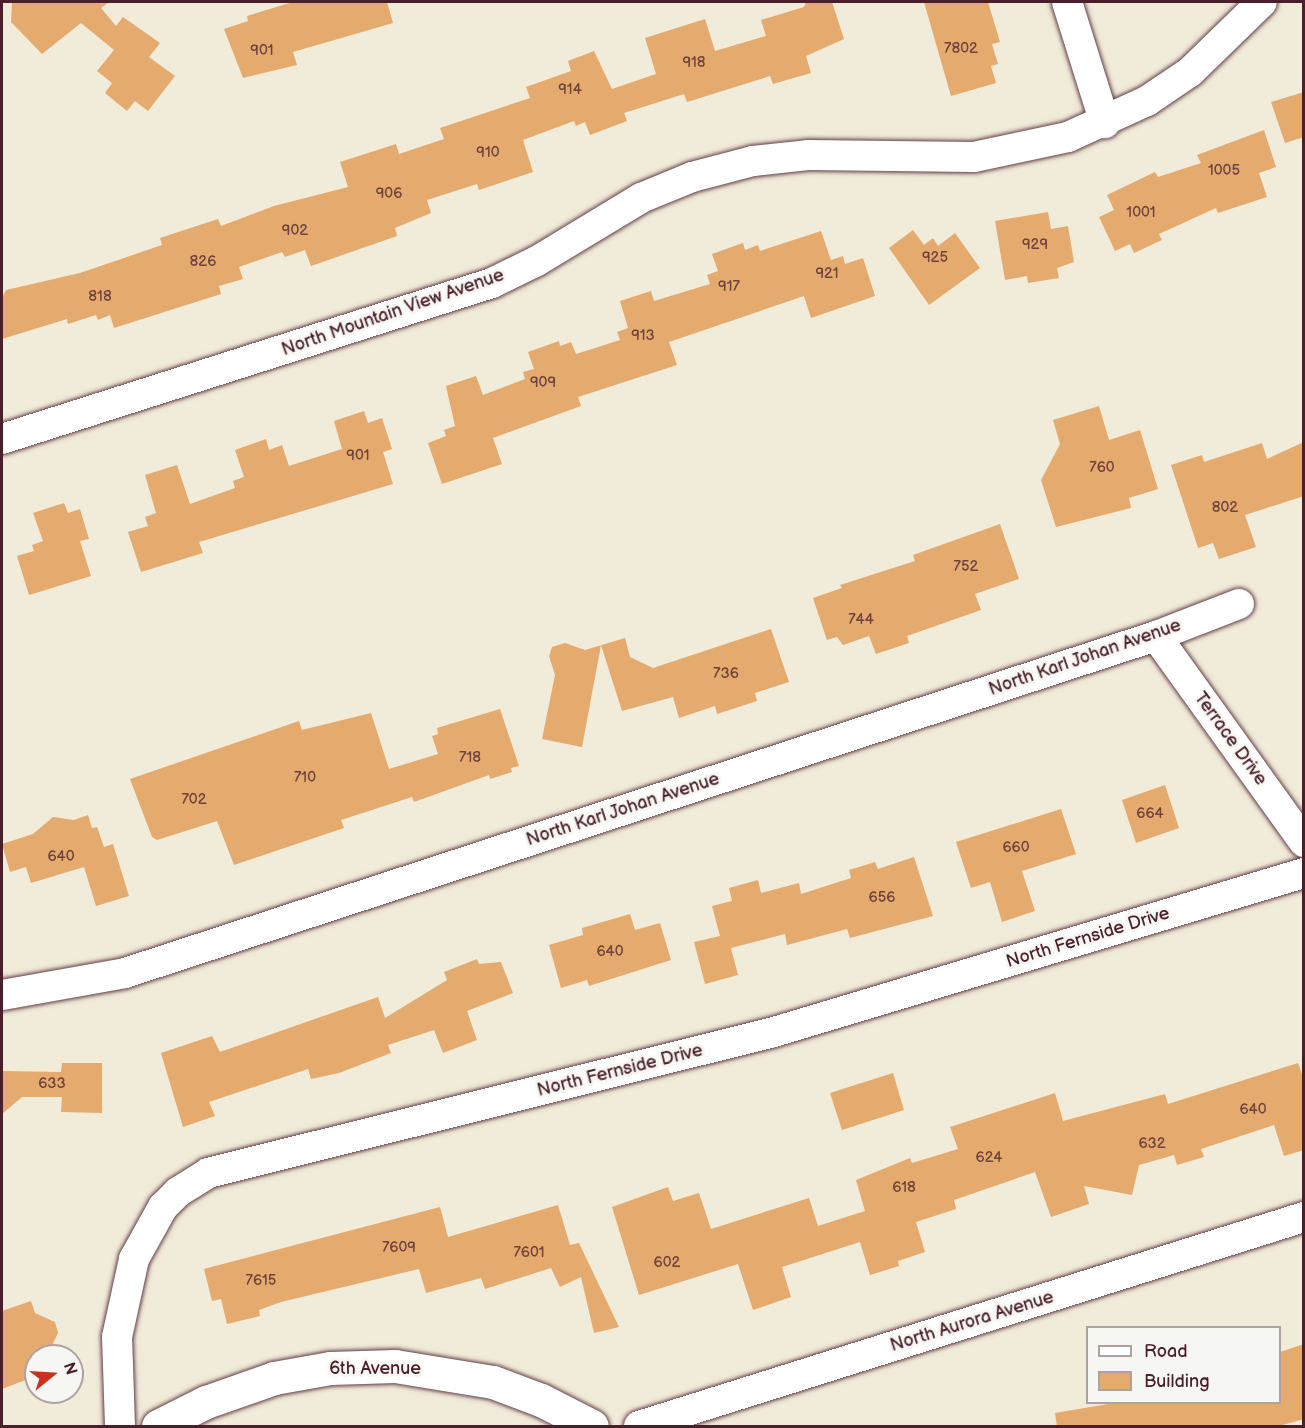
<!DOCTYPE html>
<html>
<head>
<meta charset="utf-8">
<style>
  body { margin:0 }
  #map { position:relative; width:1305px; height:1428px; overflow:hidden; background:#f1ebd9; font-family:"Balsamiq Sans",sans-serif }
  div>[style] { position:absolute }
  [style*='--x'] { left:calc(var(--x)*1px); top:calc(var(--y)*1px); width:calc(var(--w)*1px); rotate:calc(var(--a)*1deg) }
  .building>* { inset:0; background:#e4aa6e }
  .roads { filter:drop-shadow(0 0 2px #633e45) drop-shadow(0 0 2px #633e45) }
  .street>* { height:30px; margin:-15px; padding:0 15px; transform-origin:15px; border-radius:15px; background:#fff }
  .secondary>* { height:33px; margin:-16.5px; padding:0 16.5px; transform-origin:16.5px; border-radius:16.5px; background:#fff }
  span { translate:-50% -50%; white-space:nowrap; text-align:center; line-height:1.15; -webkit-text-stroke:6px #f6f6f2; paint-order:stroke }
  .number-label { font-size:15px; color:#70423c }
  .number-label span { -webkit-text-stroke-width:0 }
  .street-label { font-size:18px; color:#4a1f2b }
  .frame { position:absolute; inset:0; border:3px solid #4a1f2b; pointer-events:none }
  .legend { position:absolute; left:1086px; top:1326px; width:195px; height:78px; box-sizing:border-box; background:#f6f6f2; border:2px solid #b1a0a2; margin:0; padding:8px 10px; list-style:none; font-size:18px; color:#4a1f2b }
  .legend li { display:flex; align-items:center; gap:12px; height:30px }
  .legend b { width:30px; border:2px solid #b1a0a2 }
  .north { position:absolute; left:24px; top:1344px; width:60px; height:60px; box-sizing:border-box; background:#f6f6f2; border:2px solid #b1a0a2; border-radius:50%; rotate:72deg; font-size:16px; font-weight:700; line-height:24px; text-align:center; color:#4a1f2b }
  .north::after { content:''; display:block; margin:auto; width:21px; height:27px; background:#c8321e; clip-path:polygon(50% 0,100% 100%,50% 72%,0 100%) }
</style>
</head>
<body>
<div id="map">
  <div class="building">
    <div style="clip-path:polygon(12px 2px,109px 2px,101px 8px,116px 26px,123px 17px,160px 43px,149px 57px,175px 76px,148px 111px,135px 101px,127px 111px,105px 93px,112px 83px,97px 71px,114px 50px,81px 23px,42px 54px,11px 22px)"></div>
    <div style="clip-path:polygon(293px 2px,387px 2px,393px 23px,293px 52px,297px 65px,243px 78px,224px 29px,248px 21px,247px 16px)"></div>
    <div style="clip-path:polygon(806px 2px,832px 2px,844px 39px,806px 56px,811px 73px,773px 84px,770px 76px,687px 102px,684px 94px,624px 113px,627px 121px,590px 135px,585px 122px,576px 126px,574px 121px,523px 140px,533px 172px,479px 190px,477px 184px,427px 200px,431px 213px,395px 228px,397px 236px,311px 266px,305px 250px,285px 257px,282px 252px,239px 267px,243px 279px,219px 286px,221px 294px,114px 328px,110px 315px,98px 320px,96px 315px,68px 324px,67px 319px,2px 339px,2px 298px,6px 290px,80px 273px,162px 245px,160px 238px,218px 219px,221px 226px,274px 206px,348px 187px,340px 162px,396px 144px,399px 154px,444px 139px,440px 128px,530px 98px,526px 87px,571px 71px,568px 61px,594px 51px,612px 89px,656px 74px,645px 38px,705px 19px,715px 51px,766px 36px,761px 20px,804px 7px)"></div>
    <div style="clip-path:polygon(924px 2px,988px 2px,1000px 42px,992px 44px,998px 64px,991px 66px,996px 83px,951px 96px)"></div>
    <div style="clip-path:polygon(1304px 92px,1304px 137px,1285px 143px,1271px 102px)"></div>
    <div style="clip-path:polygon(1264px 130px,1276px 167px,1259px 173px,1267px 197px,1218px 213px,1216px 208px,1159px 234px,1162px 240px,1134px 253px,1130px 244px,1115px 251px,1099px 217px,1114px 210px,1107px 195px,1155px 172px,1158px 177px,1201px 163px,1197px 155px)"></div>
    <div style="clip-path:polygon(1048px 212px,1051px 229px,1068px 226px,1074px 262px,1057px 268px,1059px 278px,1028px 283px,1027px 276px,1005px 280px,995px 221px)"></div>
    <div style="clip-path:polygon(913px 230px,924px 245px,933px 238px,938px 246px,955px 233px,980px 268px,929px 305px,889px 248px)"></div>
    <div style="clip-path:polygon(821px 231px,831px 260px,843px 256px,845px 264px,863px 258px,875px 296px,811px 318px,804px 296px,669px 342px,677px 365px,578px 397px,581px 406px,493px 438px,502px 464px,442px 484px,428px 443px,446px 436px,444px 430px,455px 426px,446px 386px,476px 376px,483px 395px,525px 379px,523px 372px,534px 369px,528px 352px,559px 341px,560px 346px,571px 342px,576px 354px,620px 340px,617px 332px,628px 328px,620px 301px,651px 291px,654px 301px,710px 284px,707px 275px,718px 271px,712px 254px,743px 243px,745px 250px,758px 245px,760px 251px)"></div>
    <div style="clip-path:polygon(1099px 406px,1109px 440px,1140px 430px,1158px 489px,1129px 498px,1131px 508px,1056px 527px,1041px 480px,1060px 444px,1053px 420px)"></div>
    <div style="clip-path:polygon(364px 411px,368px 423px,382px 418px,392px 449px,383px 452px,393px 484px,199px 542px,203px 553px,141px 572px,128px 532px,148px 526px,145px 517px,156px 513px,145px 475px,177px 465px,190px 504px,235px 488px,233px 481px,244px 477px,235px 450px,266px 439px,269px 450px,282px 445px,289px 466px,342px 449px,334px 421px)"></div>
    <div style="clip-path:polygon(1304px 442px,1304px 496px,1245px 515px,1256px 547px,1219px 559px,1213px 543px,1198px 548px,1171px 465px,1202px 455px,1204px 462px,1262px 443px,1267px 459px)"></div>
    <div style="clip-path:polygon(64px 503px,68px 513px,80px 509px,89px 539px,80px 541px,91px 576px,29px 595px,17px 556px,34px 551px,32px 545px,43px 541px,33px 513px)"></div>
    <div style="clip-path:polygon(1000px 524px,1019px 579px,975px 594px,981px 610px,907px 636px,909px 643px,876px 654px,869px 636px,843px 645px,837px 637px,827px 640px,813px 598px,842px 588px,840px 585px,915px 561px,913px 555px)"></div>
    <div style="clip-path:polygon(771px 629px,789px 682px,755px 693px,757px 701px,717px 714px,715px 706px,679px 718px,673px 697px,622px 711px,601px 645px,582px 747px,542px 739px,555px 675px,549px 656px,552px 647px,565px 643px,585px 650px,625px 638px,630px 657px,653px 668px)"></div>
    <div style="clip-path:polygon(500px 709px,519px 766px,511px 768px,512px 772px,490px 779px,489px 775px,414px 802px,412px 797px,341px 820px,344px 828px,234px 865px,217px 821px,157px 840px,152px 837px,130px 779px,299px 721px,302px 730px,371px 713px,389px 769px,438px 754px,432px 736px,438px 734px,437px 728px)"></div>
    <div style="clip-path:polygon(1165px 785px,1179px 828px,1136px 843px,1122px 800px)"></div>
    <div style="clip-path:polygon(1061px 809px,1076px 854px,1022px 871px,1035px 911px,1002px 922px,990px 882px,971px 888px,956px 842px)"></div>
    <div style="clip-path:polygon(88px 815px,92px 828px,97px 827px,104px 847px,113px 844px,129px 896px,96px 906px,84px 867px,31px 883px,26px 867px,10px 872px,2px 844px,33px 834px,53px 817px,74px 820px)"></div>
    <div style="clip-path:polygon(914px 857px,933px 916px,850px 938px,847px 929px,787px 945px,785px 934px,731px 948px,738px 975px,705px 984px,694px 942px,720px 936px,712px 906px,732px 901px,729px 888px,758px 880px,761px 893px,799px 883px,801px 894px,851px 878px,849px 870px,875px 862px,878px 869px)"></div>
    <div style="clip-path:polygon(630px 914px,635px 930px,660px 923px,671px 960px,589px 986px,587px 980px,561px 988px,549px 945px,583px 935px,582px 928px)"></div>
    <div style="clip-path:polygon(477px 959px,479px 964px,501px 962px,513px 993px,467px 1011px,477px 1040px,443px 1053px,434px 1030px,388px 1045px,391px 1053px,339px 1073px,311px 1079px,308px 1069px,209px 1102px,215px 1116px,183px 1127px,161px 1053px,212px 1036px,220px 1052px,378px 997px,385px 1018px,447px 980px,444px 972px)"></div>
    <div style="clip-path:polygon(62px 1063px,102px 1063px,102px 1113px,61px 1112px,62px 1097px,22px 1097px,2px 1114px,2px 1071px,61px 1072px)"></div>
    <div style="clip-path:polygon(1298px 1063px,1304px 1080px,1304px 1150px,1284px 1156px,1274px 1125px,1201px 1149px,1204px 1157px,1177px 1165px,1174px 1155px,1139px 1165px,1132px 1195px,1084px 1186px,1089px 1204px,1051px 1217px,1035px 1172px,954px 1200px,956px 1209px,916px 1222px,925px 1252px,898px 1261px,899px 1266px,870px 1275px,860px 1242px,782px 1267px,791px 1297px,753px 1310px,738px 1264px,639px 1295px,612px 1207px,668px 1187px,673px 1201px,699px 1193px,711px 1229px,809px 1198px,818px 1226px,865px 1211px,856px 1180px,910px 1158px,912px 1163px,958px 1149px,950px 1127px,1055px 1093px,1063px 1121px,1165px 1094px,1168px 1104px)"></div>
    <div style="clip-path:polygon(893px 1073px,904px 1110px,842px 1130px,830px 1093px)"></div>
    <div style="clip-path:polygon(558px 1205px,570px 1245px,579px 1243px,619px 1327px,594px 1333px,581px 1277px,560px 1287px,551px 1268px,485px 1289px,481px 1278px,426px 1293px,419px 1269px,281px 1302px,259px 1310px,260px 1316px,227px 1324px,221px 1299px,212px 1301px,204px 1269px,440px 1207px,448px 1237px)"></div>
    <div style="clip-path:polygon(31px 1301px,35px 1313px,55px 1322px,58px 1333px,47px 1356px,36px 1356px,36px 1376px,2px 1389px,2px 1311px)"></div>
    <div style="clip-path:polygon(1304px 1344px,1304px 1419px,1279px 1426px,1057px 1426px,1055px 1413px,1120px 1402px,1280px 1402px,1280px 1352px)"></div>
  </div>
  <div class="roads">
    <div class="street">
      <div style="--x:1067;--y:2;--w:127;--a:72.6"></div>
      <div style="--x:2;--y:439;--w:514;--a:-17.66"></div>
      <div style="--x:492;--y:283;--w:50;--a:-26.1"></div>
      <div style="--x:537;--y:261;--w:122;--a:-31.2"></div>
      <div style="--x:641;--y:198;--w:55;--a:-22.4"></div>
      <div style="--x:692;--y:177;--w:63;--a:-14.7"></div>
      <div style="--x:753;--y:161;--w:55;--a:-6.2"></div>
      <div style="--x:808;--y:155;--w:166;--a:0.7"></div>
      <div style="--x:974;--y:157;--w:96;--a:-12"></div>
      <div style="--x:1068;--y:137;--w:87;--a:-24.5"></div>
      <div style="--x:1147;--y:101;--w:52;--a:-34"></div>
      <div style="--x:1190;--y:72;--w:100;--a:-44.2"></div>
      <div style="--x:1156;--y:636;--w:254;--a:54.3"></div>
      <div style="--x:2;--y:995;--w:125;--a:-10.1"></div>
      <div style="--x:125;--y:973;--w:1085;--a:-18.1"></div>
      <div style="--x:1156;--y:636;--w:89;--a:-21.1"></div>
      <div style="--x:120;--y:1426;--w:89;--a:-91.9"></div>
      <div style="--x:117;--y:1337;--w:80;--a:-77.7"></div>
      <div style="--x:134;--y:1259;--w:60;--a:-60.9"></div>
      <div style="--x:163;--y:1207;--w:21;--a:-45"></div>
      <div style="--x:178;--y:1192;--w:36;--a:-32"></div>
      <div style="--x:208;--y:1173;--w:583;--a:-13.99"></div>
      <div style="--x:774;--y:1032;--w:553;--a:-16.7"></div>
      <div style="--x:639;--y:1426;--w:697;--a:-17.45"></div>
    </div>
    <div class="secondary">
      <div style="--x:158;--y:1426;--w:54;--a:-26.6"></div>
      <div style="--x:206;--y:1402;--w:72;--a:-19.4"></div>
      <div style="--x:274;--y:1378;--w:57;--a:-10.1"></div>
      <div style="--x:330;--y:1368;--w:65;--a:-1.8"></div>
      <div style="--x:395;--y:1366;--w:99;--a:9.3"></div>
      <div style="--x:493;--y:1382;--w:51;--a:20.6"></div>
      <div style="--x:541;--y:1400;--w:57;--a:27"></div>
    </div>
  </div>
  <div class="number-label">
    <span style="left:961px;top:49px">7802</span>
    <span style="left:262px;top:51px">901</span>
    <span style="left:694px;top:63px">918</span>
    <span style="left:570px;top:90px">914</span>
    <span style="left:488px;top:153px">910</span>
    <span style="left:1224px;top:171px">1005</span>
    <span style="left:389px;top:194px">906</span>
    <span style="left:1141px;top:213px">1001</span>
    <span style="left:295px;top:231px">902</span>
    <span style="left:1035px;top:245px">929</span>
    <span style="left:935px;top:258px">925</span>
    <span style="left:203px;top:262px">826</span>
    <span style="left:827px;top:274px">921</span>
    <span style="left:729px;top:287px">917</span>
    <span style="left:100px;top:297px">818</span>
    <span style="left:643px;top:336px">913</span>
    <span style="left:543px;top:383px">909</span>
    <span style="left:358px;top:456px">901</span>
    <span style="left:1102px;top:468px">760</span>
    <span style="left:1225px;top:508px">802</span>
    <span style="left:966px;top:567px">752</span>
    <span style="left:861px;top:620px">744</span>
    <span style="left:726px;top:674px">736</span>
    <span style="left:470px;top:758px">718</span>
    <span style="left:305px;top:778px">710</span>
    <span style="left:194px;top:800px">702</span>
    <span style="left:1150px;top:814px">664</span>
    <span style="left:1016px;top:848px">660</span>
    <span style="left:61px;top:857px">640</span>
    <span style="left:882px;top:898px">656</span>
    <span style="left:610px;top:952px">640</span>
    <span style="left:52px;top:1084px">633</span>
    <span style="left:1253px;top:1110px">640</span>
    <span style="left:1152px;top:1144px">632</span>
    <span style="left:989px;top:1158px">624</span>
    <span style="left:904px;top:1188px">618</span>
    <span style="left:399px;top:1248px">7609</span>
    <span style="left:529px;top:1253px">7601</span>
    <span style="left:667px;top:1263px">602</span>
    <span style="left:261px;top:1281px">7615</span>
  </div>
  <div class="street-label">
    <span style="left:393px;top:313px;rotate:-19deg">North Mountain View Avenue</span>
    <span style="left:1085px;top:658px;rotate:-19deg">North Karl Johan Avenue</span>
    <span style="left:1230px;top:739px;rotate:54deg">Terrace Drive</span>
    <span style="left:623px;top:810px;rotate:-18deg">North Karl Johan Avenue</span>
    <span style="left:1088px;top:938px;rotate:-17deg">North Fernside Drive</span>
    <span style="left:620px;top:1071px;rotate:-14deg">North Fernside Drive</span>
    <span style="left:972px;top:1322px;rotate:-17deg">North Aurora Avenue</span>
    <span style="left:375px;top:1369px">6th Avenue</span>
  </div>
  <div class="frame"></div>
  <ul class="legend">
  <li><b style="height:8px;background:#fff"></b>Road</li>
  <li><b style="height:16px;background:#e4aa6e"></b>Building</li>
  </ul>
  <div class="north">N</div>
</div>
</body>
</html>
